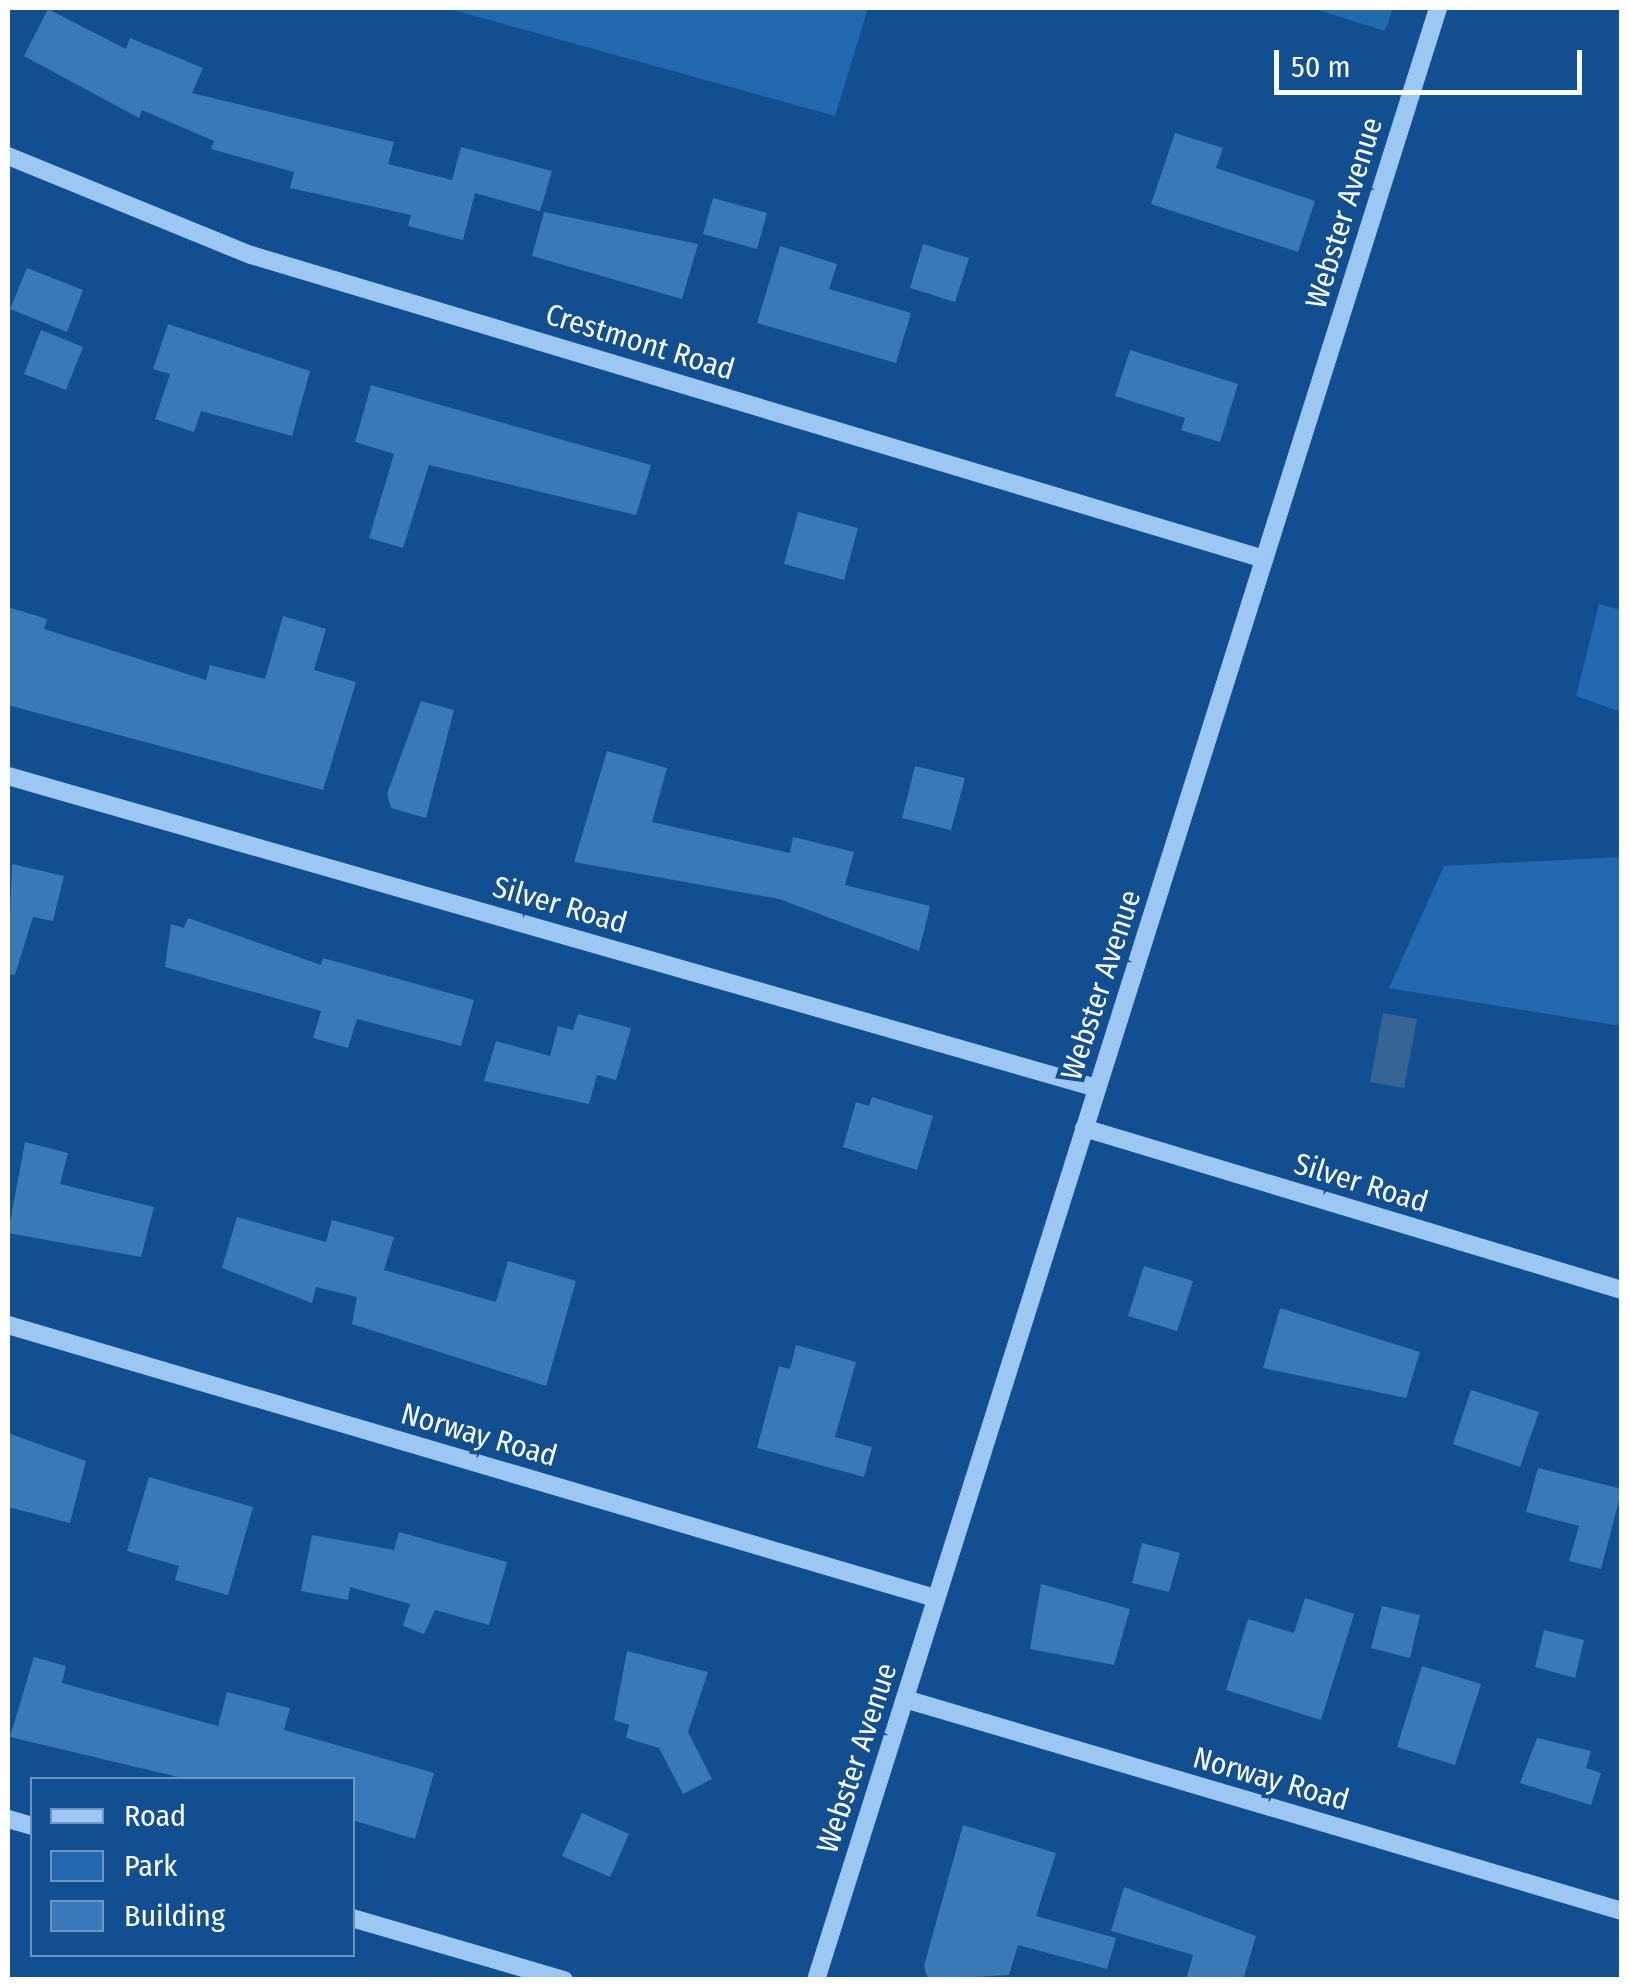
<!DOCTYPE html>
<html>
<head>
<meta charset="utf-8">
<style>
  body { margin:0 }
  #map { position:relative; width:1629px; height:1987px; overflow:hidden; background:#114f91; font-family:"Fira Sans Condensed",sans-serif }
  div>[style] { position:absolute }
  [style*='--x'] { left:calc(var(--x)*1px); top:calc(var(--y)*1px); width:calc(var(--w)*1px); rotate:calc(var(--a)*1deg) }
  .green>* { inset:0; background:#2269b0 }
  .water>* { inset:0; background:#366494 }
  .building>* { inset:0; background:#3978b9 }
  .minor>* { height:18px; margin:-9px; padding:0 9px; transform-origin:9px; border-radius:9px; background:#9cc7f3 }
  span { translate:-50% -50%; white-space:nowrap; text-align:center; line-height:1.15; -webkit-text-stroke:8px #114f91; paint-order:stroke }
  .street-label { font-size:30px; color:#fff }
  .frame { position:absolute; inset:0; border:10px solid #fff; pointer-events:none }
  .legend { position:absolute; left:30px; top:1777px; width:325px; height:180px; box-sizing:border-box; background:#114f91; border:2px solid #7095bd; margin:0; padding:12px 18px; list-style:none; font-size:30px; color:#fff }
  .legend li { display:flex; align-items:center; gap:20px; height:50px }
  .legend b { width:50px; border:2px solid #7095bd }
  .scale { position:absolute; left:1274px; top:50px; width:308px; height:45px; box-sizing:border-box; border:5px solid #fff; border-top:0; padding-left:12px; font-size:30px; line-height:35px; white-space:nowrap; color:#fff; -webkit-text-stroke:8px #114f91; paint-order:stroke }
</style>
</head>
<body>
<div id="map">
  <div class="green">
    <div style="clip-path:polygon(446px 8px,868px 8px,835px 116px)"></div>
    <div style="clip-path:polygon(1312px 8px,1393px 8px,1385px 31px)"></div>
    <div style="clip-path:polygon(1599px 604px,1621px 610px,1621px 712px,1576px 696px)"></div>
    <div style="clip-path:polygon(1621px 857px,1621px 1026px,1389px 988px,1444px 866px)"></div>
  </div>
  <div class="water">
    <div style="clip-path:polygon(1383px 1013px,1417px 1019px,1404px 1088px,1370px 1082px)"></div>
  </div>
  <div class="building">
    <div style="clip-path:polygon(48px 9px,126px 49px,130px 38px,203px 68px,192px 93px,394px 142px,388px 164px,452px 180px,461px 147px,552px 171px,540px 211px,475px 193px,463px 240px,408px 226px,411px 215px,290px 188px,294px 172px,211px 149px,214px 141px,142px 110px,139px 118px,24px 56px)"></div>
    <div style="clip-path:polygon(1175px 133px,1223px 148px,1216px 168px,1315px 201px,1298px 252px,1151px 204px)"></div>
    <div style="clip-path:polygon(713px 198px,767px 213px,757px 249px,703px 234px)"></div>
    <div style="clip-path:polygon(544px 212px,698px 244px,682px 299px,532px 256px)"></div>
    <div style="clip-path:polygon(923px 244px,969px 258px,955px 302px,910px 288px)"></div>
    <div style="clip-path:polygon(780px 246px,837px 264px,829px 289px,911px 313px,896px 363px,757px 323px)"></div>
    <div style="clip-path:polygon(27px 268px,83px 290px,67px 332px,10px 309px)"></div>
    <div style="clip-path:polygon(168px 324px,310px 371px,292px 436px,201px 411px,194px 432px,155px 419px,170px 374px,153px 369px)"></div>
    <div style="clip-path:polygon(41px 330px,83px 347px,66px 390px,24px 374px)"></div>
    <div style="clip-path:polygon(1130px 350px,1238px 384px,1220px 442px,1181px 430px,1185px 418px,1115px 396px)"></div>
    <div style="clip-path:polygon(371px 385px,651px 465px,636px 515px,429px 465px,403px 548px,369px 538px,394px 454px,355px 442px)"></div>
    <div style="clip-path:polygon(798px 512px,858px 528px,844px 580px,784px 564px)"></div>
    <div style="clip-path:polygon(8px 607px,47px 619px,44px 629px,206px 680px,210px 665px,265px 679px,283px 616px,326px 629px,314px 670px,356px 682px,323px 790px,8px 705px)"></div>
    <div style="clip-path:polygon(421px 701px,454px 710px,426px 818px,391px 808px,387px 794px)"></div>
    <div style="clip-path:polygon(607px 751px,667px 768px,652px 822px,790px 853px,793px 837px,854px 852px,845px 885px,930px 906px,919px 951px,779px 899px,574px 862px)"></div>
    <div style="clip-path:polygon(915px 766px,965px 778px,951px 830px,902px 818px)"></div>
    <div style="clip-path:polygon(12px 864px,64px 876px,53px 921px,33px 917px,15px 975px,8px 974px)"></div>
    <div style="clip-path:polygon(188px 918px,321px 965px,323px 958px,474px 1000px,461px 1046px,357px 1019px,348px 1048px,313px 1038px,321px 1011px,165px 967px,171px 924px,184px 928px)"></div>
    <div style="clip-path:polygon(578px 1014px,631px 1028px,616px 1080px,597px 1075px,589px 1104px,484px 1081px,496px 1041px,550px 1056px,558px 1026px,573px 1030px)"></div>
    <div style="clip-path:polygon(872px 1097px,933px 1116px,917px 1170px,843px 1147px,856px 1102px,869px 1106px)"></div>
    <div style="clip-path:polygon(25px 1142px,68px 1153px,60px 1184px,154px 1207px,141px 1257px,8px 1233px)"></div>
    <div style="clip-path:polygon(237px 1217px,326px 1242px,332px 1220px,394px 1237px,384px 1270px,496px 1302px,508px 1261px,576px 1281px,546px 1386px,352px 1324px,357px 1297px,316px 1287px,312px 1303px,222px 1268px)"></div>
    <div style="clip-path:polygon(1144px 1266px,1193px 1281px,1177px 1331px,1128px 1316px)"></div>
    <div style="clip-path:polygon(1280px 1308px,1420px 1352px,1406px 1398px,1263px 1368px)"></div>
    <div style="clip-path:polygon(796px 1345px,856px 1362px,835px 1437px,872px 1447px,864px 1477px,757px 1448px,779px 1366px,790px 1369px)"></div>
    <div style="clip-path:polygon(1471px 1390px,1539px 1412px,1520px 1467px,1453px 1444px)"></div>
    <div style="clip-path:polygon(8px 1433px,86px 1461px,70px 1523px,8px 1507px)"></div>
    <div style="clip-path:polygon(1538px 1468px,1622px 1489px,1601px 1569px,1569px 1561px,1579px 1526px,1526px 1512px)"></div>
    <div style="clip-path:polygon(149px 1477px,253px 1507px,228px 1595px,175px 1580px,179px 1566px,127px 1551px)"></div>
    <div style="clip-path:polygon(399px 1532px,507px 1562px,489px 1625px,435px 1610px,424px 1634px,403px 1626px,410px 1604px,350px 1587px,348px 1600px,301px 1591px,312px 1535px,394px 1550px)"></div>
    <div style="clip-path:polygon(1142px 1543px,1180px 1553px,1169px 1592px,1132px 1583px)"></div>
    <div style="clip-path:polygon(1041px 1584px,1130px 1609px,1114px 1665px,1030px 1649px)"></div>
    <div style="clip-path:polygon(1305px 1598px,1354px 1614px,1321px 1720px,1226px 1690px,1248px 1619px,1294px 1633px)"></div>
    <div style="clip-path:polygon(1382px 1606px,1420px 1615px,1410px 1658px,1371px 1648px)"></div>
    <div style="clip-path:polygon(1544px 1630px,1584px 1640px,1575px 1678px,1535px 1667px)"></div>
    <div style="clip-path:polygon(627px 1651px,708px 1672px,688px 1732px,712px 1779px,683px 1794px,659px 1748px,626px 1738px,629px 1725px,614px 1720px)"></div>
    <div style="clip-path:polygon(34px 1657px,66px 1666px,62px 1683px,218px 1726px,227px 1692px,290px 1708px,284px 1730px,434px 1773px,415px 1839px,352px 1820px,352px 1780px,191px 1780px,10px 1737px)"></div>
    <div style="clip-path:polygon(1422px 1666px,1481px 1684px,1455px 1765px,1397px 1747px)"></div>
    <div style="clip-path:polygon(1537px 1738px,1591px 1751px,1586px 1768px,1601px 1773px,1591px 1805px,1520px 1783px)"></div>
    <div style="clip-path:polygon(582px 1813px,629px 1834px,610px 1877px,562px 1856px)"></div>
    <div style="clip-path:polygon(963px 1825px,1056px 1853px,1036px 1916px,1116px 1938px,1107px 1969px,1018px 1945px,1009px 1975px,928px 1980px,924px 1966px)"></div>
    <div style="clip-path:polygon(1124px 1887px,1256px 1936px,1243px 1980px,1186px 1980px,1193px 1955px,1111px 1931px)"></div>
  </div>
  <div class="minor">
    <div style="--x:8;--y:156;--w:262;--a:22.2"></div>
    <div style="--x:251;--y:255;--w:1058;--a:16.7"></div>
    <div style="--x:8;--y:776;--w:1133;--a:15.99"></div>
    <div style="--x:1084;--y:1128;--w:562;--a:16.76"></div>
    <div style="--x:8;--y:1325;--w:966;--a:16.41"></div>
    <div style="--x:905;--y:1699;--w:748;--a:16.47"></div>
    <div style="--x:8;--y:1819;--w:25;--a:16"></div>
    <div style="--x:352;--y:1918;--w:221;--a:16.3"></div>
    <div style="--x:816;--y:1980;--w:2068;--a:-72.49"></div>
  </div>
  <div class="street-label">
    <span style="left:1344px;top:213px;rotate:-73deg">Webster Avenue</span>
    <span style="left:640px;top:342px;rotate:17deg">Crestmont Road</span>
    <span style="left:560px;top:905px;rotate:16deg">Silver Road</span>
    <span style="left:1101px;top:985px;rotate:-72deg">Webster Avenue</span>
    <span style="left:1361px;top:1183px;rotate:17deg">Silver Road</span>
    <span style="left:479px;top:1435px;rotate:16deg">Norway Road</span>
    <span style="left:857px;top:1758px;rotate:-72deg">Webster Avenue</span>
    <span style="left:1271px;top:1779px;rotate:16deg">Norway Road</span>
  </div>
  <div class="frame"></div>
  <ul class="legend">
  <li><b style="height:12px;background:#9cc7f3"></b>Road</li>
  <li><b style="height:28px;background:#2269b0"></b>Park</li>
  <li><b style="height:28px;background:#3978b9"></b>Building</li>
  </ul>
  <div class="scale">50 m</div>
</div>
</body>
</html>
